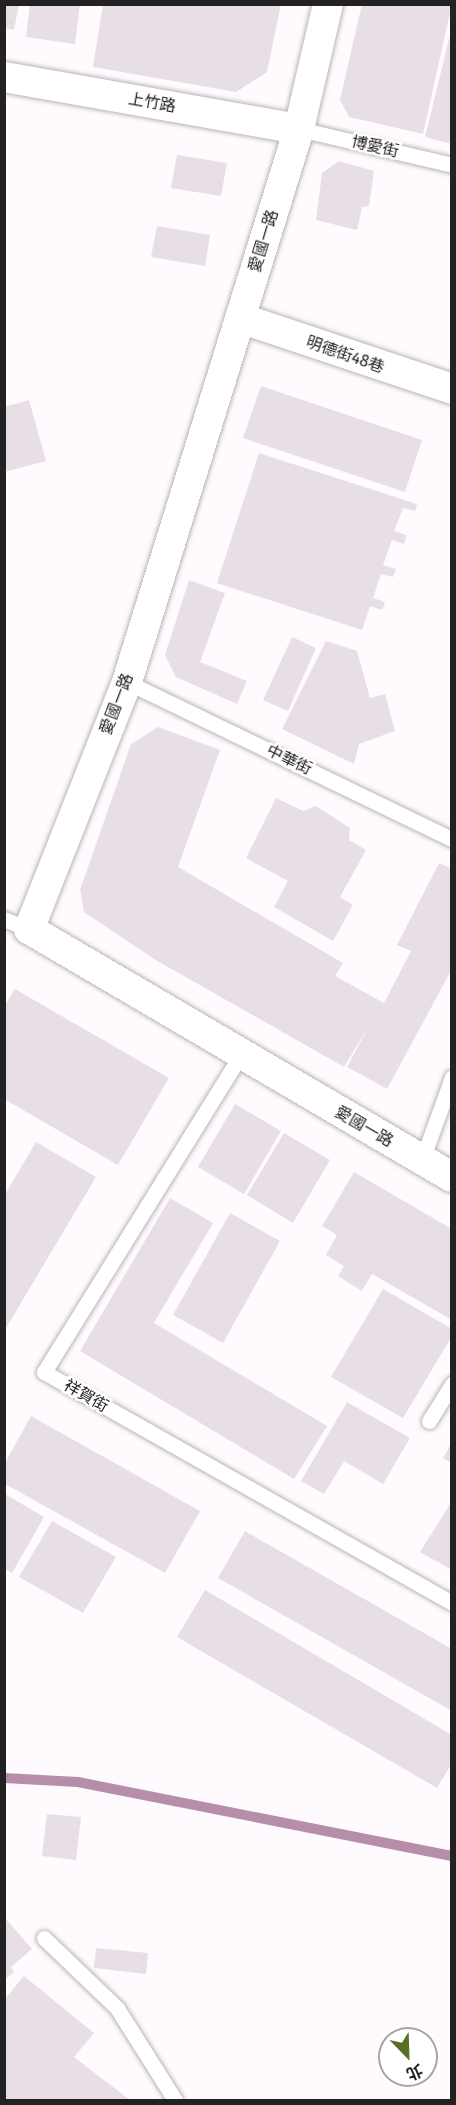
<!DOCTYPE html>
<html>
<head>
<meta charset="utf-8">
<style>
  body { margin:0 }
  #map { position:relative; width:456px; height:2105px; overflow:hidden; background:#fffafd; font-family:"Fira Sans","Noto Sans TC",sans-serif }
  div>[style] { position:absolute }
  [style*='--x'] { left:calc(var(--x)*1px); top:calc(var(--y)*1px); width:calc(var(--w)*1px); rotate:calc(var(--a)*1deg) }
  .stream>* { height:10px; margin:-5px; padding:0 5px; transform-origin:5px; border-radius:5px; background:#b68dab }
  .building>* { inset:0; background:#e7dfe5 }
  .roads { filter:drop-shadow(0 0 2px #bbb3b9) drop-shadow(0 0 2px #bbb3b9) }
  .service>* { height:15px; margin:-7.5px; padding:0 7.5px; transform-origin:7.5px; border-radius:7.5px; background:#fff }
  .minor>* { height:30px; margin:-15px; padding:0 15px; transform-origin:15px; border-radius:15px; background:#fff }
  span { translate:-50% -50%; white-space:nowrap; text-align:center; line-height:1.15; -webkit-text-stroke:5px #fff; paint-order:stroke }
  .street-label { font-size:16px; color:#242123 }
  .frame { position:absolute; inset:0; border:6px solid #242123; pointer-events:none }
  .north { position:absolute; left:378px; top:2027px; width:60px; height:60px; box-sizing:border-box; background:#fff; border:2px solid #a7a6a7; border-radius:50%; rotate:157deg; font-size:16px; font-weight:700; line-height:24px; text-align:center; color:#242123 }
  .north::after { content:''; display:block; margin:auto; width:21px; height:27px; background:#577023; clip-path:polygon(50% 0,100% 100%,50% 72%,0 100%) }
</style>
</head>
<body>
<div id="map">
  <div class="stream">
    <div style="--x:4;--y:1778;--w:74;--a:3.1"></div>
    <div style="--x:78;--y:1782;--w:381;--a:11.2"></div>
  </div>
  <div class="building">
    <div style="clip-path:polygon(4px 4px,19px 4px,14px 30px,4px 28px)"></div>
    <div style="clip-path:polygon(30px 4px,80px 4px,75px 44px,26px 37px)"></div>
    <div style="clip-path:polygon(103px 4px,281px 4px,267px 72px,236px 92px,93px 67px)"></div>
    <div style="clip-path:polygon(362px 4px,452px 4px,423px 134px,349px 117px,340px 100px)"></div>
    <div style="clip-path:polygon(451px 31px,452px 31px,452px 144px,425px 137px)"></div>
    <div style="clip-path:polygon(177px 155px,227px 163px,221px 196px,171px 188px)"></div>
    <div style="clip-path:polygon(339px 161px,374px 171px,369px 206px,362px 207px,357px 230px,316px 220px,322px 173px)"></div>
    <div style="clip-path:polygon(157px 226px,210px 235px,205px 266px,151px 257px)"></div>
    <div style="clip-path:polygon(261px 386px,422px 440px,405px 492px,243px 438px)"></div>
    <div style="clip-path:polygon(29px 400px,46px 461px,4px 472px,4px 407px)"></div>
    <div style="clip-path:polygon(259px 453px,417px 504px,415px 511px,403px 508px,394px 531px,407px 535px,404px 544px,392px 540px,383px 565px,396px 569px,393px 577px,381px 574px,373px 598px,385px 602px,382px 610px,370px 606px,362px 630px,217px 583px)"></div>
    <div style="clip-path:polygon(189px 580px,225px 593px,200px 662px,247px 681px,237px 704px,176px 677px,165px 655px)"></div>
    <div style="clip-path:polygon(292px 637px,316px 648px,288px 711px,263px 700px)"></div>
    <div style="clip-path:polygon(326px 641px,357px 651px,370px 698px,385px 694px,395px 731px,359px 744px,354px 764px,282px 729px)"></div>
    <div style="clip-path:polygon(158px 727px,220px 750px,178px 867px,343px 963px,335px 976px,384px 1003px,411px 951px,397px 945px,439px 863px,452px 869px,452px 969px,387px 1089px,347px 1067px,369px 1026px,344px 1067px,154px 959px,84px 912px,80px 890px,131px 744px)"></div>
    <div style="clip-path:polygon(276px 798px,303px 811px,316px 806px,350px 828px,349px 840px,366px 850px,340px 897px,353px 905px,333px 941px,274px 907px,288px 881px,246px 858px)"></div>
    <div style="clip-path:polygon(15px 989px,169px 1078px,118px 1165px,4px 1099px,4px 1007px)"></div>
    <div style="clip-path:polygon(235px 1104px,281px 1131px,244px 1194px,198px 1167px)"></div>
    <div style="clip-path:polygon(284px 1133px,330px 1160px,293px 1223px,247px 1195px)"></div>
    <div style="clip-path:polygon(36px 1142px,96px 1177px,6px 1328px,4px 1196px)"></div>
    <div style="clip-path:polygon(354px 1172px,452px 1229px,452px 1320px,372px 1274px,362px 1291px,338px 1276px,344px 1266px,326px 1255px,337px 1235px,322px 1226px)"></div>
    <div style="clip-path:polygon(170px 1198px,213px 1223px,154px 1323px,327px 1426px,294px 1479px,80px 1351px)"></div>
    <div style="clip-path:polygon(230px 1213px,280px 1241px,223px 1343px,173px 1315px)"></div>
    <div style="clip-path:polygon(383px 1289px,452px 1329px,452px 1336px,403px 1418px,331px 1377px)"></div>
    <div style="clip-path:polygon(347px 1402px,410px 1438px,383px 1484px,344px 1461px,324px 1494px,301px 1481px)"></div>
    <div style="clip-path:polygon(31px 1416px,200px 1511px,165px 1573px,5px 1484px,5px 1463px)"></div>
    <div style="clip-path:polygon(452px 1442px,452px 1463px,443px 1458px)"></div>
    <div style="clip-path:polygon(5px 1494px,44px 1517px,12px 1573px,5px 1569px)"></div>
    <div style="clip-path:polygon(452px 1501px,452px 1570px,420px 1552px)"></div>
    <div style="clip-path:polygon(52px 1521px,116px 1557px,83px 1613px,19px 1577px)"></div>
    <div style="clip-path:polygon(245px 1531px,452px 1649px,452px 1711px,218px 1578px)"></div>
    <div style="clip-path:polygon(205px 1590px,452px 1735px,452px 1763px,437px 1788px,177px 1637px)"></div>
    <div style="clip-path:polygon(47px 1814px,81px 1817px,76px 1860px,42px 1856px)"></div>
    <div style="clip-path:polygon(4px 1917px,32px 1949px,11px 1967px,14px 1972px,4px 1980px)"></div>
    <div style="clip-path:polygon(96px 1948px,148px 1953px,146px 1974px,94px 1968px)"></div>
    <div style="clip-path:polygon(24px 1976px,94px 2033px,74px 2057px,130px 2100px,4px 2100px,4px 2000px)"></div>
  </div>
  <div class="roads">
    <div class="service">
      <div style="--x:299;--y:129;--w:157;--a:13.2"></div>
      <div style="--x:127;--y:682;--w:361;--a:25.8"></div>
      <div style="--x:4;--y:919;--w:27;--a:22"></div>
      <div style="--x:240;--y:1056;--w:372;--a:121.8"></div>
      <div style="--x:44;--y:1372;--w:469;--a:29.5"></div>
      <div style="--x:422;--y:1160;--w:88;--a:-70.1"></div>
      <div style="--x:429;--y:1421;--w:44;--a:-58.1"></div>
      <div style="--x:44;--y:1938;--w:101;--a:43.8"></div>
      <div style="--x:117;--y:2008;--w:109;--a:57.8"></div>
    </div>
    <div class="minor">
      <div style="--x:328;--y:4;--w:128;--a:103.1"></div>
      <div style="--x:299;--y:129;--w:579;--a:107.28"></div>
      <div style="--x:127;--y:682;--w:266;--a:111.6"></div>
      <div style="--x:29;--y:929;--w:490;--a:30.4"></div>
      <div style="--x:4;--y:77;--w:300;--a:10"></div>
      <div style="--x:240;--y:318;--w:224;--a:18.5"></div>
    </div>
  </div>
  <div class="street-label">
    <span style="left:152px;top:103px;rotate:10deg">上竹路</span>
    <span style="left:375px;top:147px;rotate:13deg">博愛街</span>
    <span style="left:264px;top:241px;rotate:-73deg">愛國一路</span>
    <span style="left:345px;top:355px;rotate:19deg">明德街48巷</span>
    <span style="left:117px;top:704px;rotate:-69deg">愛國一路</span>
    <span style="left:289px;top:760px;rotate:26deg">中華街</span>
    <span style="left:364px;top:1127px;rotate:30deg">愛國一路</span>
    <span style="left:86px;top:1396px;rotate:30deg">祥賀街</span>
  </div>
  <div class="frame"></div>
  <div class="north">北</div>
</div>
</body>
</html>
